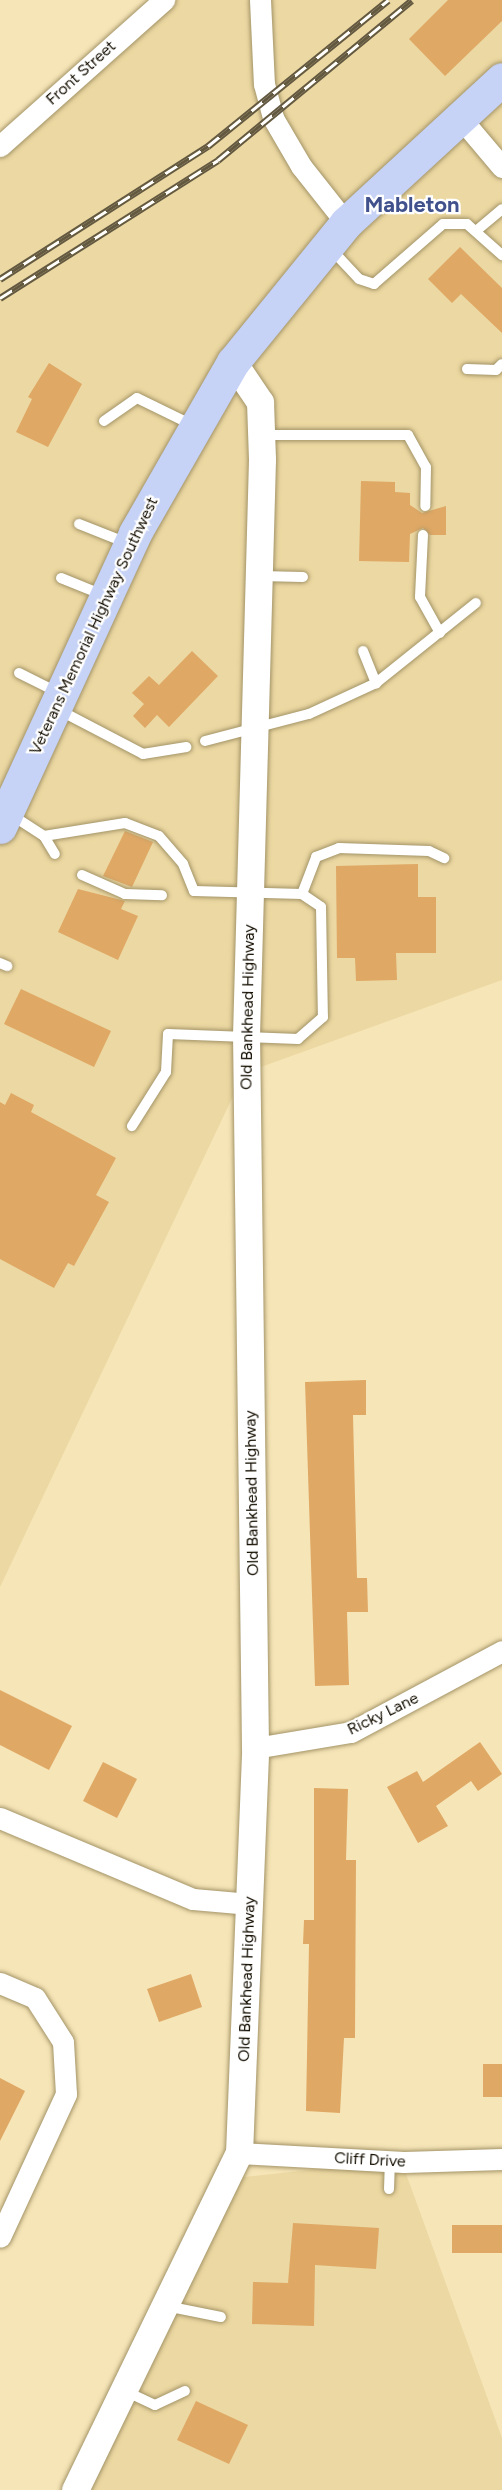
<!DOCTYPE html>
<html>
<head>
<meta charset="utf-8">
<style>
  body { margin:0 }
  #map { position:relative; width:502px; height:2490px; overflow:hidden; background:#f6e5b7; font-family:Figtree,sans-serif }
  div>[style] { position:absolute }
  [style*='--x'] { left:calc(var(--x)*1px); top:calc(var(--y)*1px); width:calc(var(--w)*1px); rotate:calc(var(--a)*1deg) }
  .built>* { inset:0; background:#ecd8a2 }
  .building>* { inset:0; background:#dfa865 }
  .roads { filter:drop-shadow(0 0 2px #a39468) drop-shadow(0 0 2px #a39468) }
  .service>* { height:10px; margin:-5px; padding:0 5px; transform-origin:5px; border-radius:5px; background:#fff }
  .minor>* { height:21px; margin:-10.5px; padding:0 10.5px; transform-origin:10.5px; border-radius:10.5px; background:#fff }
  .tertiary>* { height:27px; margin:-13.5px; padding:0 13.5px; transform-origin:13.5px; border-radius:13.5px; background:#fff }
  .primary>* { height:33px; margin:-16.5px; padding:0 16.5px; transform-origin:16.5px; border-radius:16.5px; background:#c6d2f6 }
  .rail>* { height:7px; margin-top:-3.5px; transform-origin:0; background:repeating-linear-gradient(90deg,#fff 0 14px,#635941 0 28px); box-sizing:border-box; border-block:2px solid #635941 }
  span { translate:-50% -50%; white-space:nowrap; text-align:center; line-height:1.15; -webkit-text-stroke:4.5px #fff; paint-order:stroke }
  .street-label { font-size:16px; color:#140e01 }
  .district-label { font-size:22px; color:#40518c; font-weight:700 }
</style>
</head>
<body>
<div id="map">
  <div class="built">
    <div style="clip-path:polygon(152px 0,502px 0,502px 980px,244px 1073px,0 1587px,0 142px)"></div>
    <div style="clip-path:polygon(401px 2160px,502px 2438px,502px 2490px,68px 2490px,217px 2180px)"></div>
  </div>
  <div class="building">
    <div style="clip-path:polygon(448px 0,502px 0,502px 21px,445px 76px,409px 39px)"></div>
    <div style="clip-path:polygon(460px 247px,502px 288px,502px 333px,461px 294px,452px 303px,428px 279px)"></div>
    <div style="clip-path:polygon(49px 363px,82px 384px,48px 447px,16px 432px,32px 399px,28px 397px)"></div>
    <div style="clip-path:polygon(361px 481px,395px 482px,395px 492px,410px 493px,410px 505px,422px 513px,446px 506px,446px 535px,430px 535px,423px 528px,410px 534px,409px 562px,359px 561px)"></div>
    <div style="clip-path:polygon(192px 651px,218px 676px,169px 727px,157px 715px,145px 728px,133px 716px,144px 704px,132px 693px,149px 676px,159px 685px)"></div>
    <div style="clip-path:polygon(125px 831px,153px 842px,132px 887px,103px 876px)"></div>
    <div style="clip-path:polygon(418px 864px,418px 897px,436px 897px,436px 953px,396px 953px,397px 980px,356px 981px,355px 958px,337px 958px,336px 866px)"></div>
    <div style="clip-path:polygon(78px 889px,125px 901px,121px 909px,138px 916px,118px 960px,58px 932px)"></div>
    <div style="clip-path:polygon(21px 989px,111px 1031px,94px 1067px,4px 1024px)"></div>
    <div style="clip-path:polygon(11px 1093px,34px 1105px,31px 1112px,116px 1158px,96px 1195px,109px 1202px,74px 1266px,68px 1263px,54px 1288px,0 1259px,0 1102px,5px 1105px)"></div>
    <div style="clip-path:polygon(366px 1380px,366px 1415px,353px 1415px,357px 1578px,367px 1578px,368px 1612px,347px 1612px,349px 1685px,315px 1686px,305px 1382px)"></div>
    <div style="clip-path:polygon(0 1690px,72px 1726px,49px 1770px,0 1745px)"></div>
    <div style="clip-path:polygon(480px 1742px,502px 1774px,478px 1791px,471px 1781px,436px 1806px,448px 1826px,418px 1843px,387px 1787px,417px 1771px,423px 1782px)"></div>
    <div style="clip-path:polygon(103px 1762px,137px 1779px,117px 1818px,83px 1801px)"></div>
    <div style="clip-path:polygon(314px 1788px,348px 1789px,346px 1860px,356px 1860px,355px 2038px,344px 2038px,340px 2113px,306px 2111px,309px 1944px,303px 1944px,304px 1920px,314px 1920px)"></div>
    <div style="clip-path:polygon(191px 1974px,202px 2007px,159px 2022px,147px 1989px)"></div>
    <div style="clip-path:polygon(483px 2064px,502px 2064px,502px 2097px,483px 2097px)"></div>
    <div style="clip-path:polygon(0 2078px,25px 2091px,0 2141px)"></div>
    <div style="clip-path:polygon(293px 2223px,379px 2228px,376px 2269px,315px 2265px,314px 2326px,252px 2324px,253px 2282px,288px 2283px)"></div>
    <div style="clip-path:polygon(452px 2225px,502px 2225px,502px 2253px,452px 2253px)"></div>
    <div style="clip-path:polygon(196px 2401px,248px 2425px,229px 2464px,177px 2440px)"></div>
  </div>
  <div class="roads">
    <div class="service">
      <div style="--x:476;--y:231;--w:34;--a:-40"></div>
      <div style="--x:330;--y:248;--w:42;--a:46.9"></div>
      <div style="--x:359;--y:279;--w:16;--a:18"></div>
      <div style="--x:374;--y:284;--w:91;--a:-41"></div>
      <div style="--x:443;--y:224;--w:24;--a:0"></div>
      <div style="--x:467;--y:224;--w:47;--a:41.5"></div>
      <div style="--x:467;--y:369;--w:29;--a:2"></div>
      <div style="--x:496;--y:370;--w:8;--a:-45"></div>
      <div style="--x:104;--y:421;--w:40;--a:-34.9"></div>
      <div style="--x:137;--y:398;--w:61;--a:26.1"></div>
      <div style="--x:262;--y:435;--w:146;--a:0"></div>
      <div style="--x:408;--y:435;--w:37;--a:61"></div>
      <div style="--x:426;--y:467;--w:39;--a:91"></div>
      <div style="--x:79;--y:524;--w:52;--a:21.6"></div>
      <div style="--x:423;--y:535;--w:62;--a:92.8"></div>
      <div style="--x:420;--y:597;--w:41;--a:60.9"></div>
      <div style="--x:260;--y:576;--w:43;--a:1.3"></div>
      <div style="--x:61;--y:578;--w:45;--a:22"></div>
      <div style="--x:363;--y:651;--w:35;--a:68"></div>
      <div style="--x:19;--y:673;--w:45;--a:26.6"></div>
      <div style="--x:57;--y:709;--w:97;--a:27.6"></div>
      <div style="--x:143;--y:754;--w:44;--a:-9.2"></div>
      <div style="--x:205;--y:741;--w:107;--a:-14.6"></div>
      <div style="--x:309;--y:714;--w:74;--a:-24.8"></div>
      <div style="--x:376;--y:683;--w:128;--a:-38.7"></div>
      <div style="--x:10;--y:814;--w:40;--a:32.9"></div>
      <div style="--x:44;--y:836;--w:21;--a:59"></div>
      <div style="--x:44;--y:836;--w:82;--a:-9.1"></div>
      <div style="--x:125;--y:823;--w:36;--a:21"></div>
      <div style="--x:159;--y:836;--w:37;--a:49"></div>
      <div style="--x:183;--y:864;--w:29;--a:68"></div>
      <div style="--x:194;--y:891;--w:108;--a:1.6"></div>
      <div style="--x:302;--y:894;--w:23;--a:34"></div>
      <div style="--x:321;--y:907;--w:110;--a:89"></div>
      <div style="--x:323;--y:1017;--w:33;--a:139"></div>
      <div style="--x:298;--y:1039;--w:130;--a:-177.8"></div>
      <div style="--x:168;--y:1034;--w:38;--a:93"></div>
      <div style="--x:166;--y:1072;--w:64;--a:122.2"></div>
      <div style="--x:82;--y:875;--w:47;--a:23.8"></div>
      <div style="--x:125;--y:894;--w:37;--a:2"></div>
      <div style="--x:302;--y:894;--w:40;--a:-69"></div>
      <div style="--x:316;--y:857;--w:25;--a:-21"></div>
      <div style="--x:339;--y:848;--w:90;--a:1.9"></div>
      <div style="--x:429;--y:851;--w:17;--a:25"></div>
      <div style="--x:0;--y:963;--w:8;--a:23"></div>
      <div style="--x:389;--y:2189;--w:28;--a:-88"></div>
      <div style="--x:166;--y:2306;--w:56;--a:11.3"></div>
      <div style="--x:125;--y:2391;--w:33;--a:25"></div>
      <div style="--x:155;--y:2405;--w:33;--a:-25"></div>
    </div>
    <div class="minor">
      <div style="--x:260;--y:0;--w:84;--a:87.3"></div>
      <div style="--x:264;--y:84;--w:35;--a:75"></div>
      <div style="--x:273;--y:118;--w:56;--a:59.7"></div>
      <div style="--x:301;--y:166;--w:73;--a:51.7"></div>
      <div style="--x:458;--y:115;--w:68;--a:49.8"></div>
      <div style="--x:0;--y:146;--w:220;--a:-41.7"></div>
      <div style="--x:255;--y:1748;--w:97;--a:-9.5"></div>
      <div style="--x:351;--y:1732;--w:171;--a:-28.2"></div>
      <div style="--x:0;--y:1818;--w:209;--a:22.8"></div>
      <div style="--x:193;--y:1899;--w:57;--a:5"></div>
      <div style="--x:0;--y:1983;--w:38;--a:23"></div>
      <div style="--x:35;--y:1998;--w:52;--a:57.5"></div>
      <div style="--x:63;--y:2042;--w:52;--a:86.7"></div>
      <div style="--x:66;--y:2094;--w:157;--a:114.8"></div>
      <div style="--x:239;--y:2153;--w:165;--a:3.1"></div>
      <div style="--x:404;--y:2162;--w:98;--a:-1.8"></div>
    </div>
    <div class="tertiary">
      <div style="--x:75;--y:2490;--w:375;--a:-64.1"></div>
      <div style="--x:239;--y:2153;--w:405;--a:-87.7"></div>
      <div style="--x:255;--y:1748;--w:712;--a:-90.72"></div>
      <div style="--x:246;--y:1036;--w:577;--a:-88.41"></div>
      <div style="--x:262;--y:459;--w:57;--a:-92"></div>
      <div style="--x:260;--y:402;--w:48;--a:-124"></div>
    </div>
    <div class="primary">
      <div style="--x:0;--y:827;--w:324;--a:-65.3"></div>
      <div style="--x:135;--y:533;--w:197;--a:-60.2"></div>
      <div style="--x:233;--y:362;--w:179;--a:-50.9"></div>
      <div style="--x:346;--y:223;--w:212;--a:-42.7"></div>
    </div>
  </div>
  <div class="rail">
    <div style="--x:0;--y:279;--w:247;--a:-32.6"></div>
    <div style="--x:208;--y:146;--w:232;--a:-39"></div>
    <div style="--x:0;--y:298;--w:258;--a:-32.3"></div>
    <div style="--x:218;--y:160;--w:251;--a:-39.5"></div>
  </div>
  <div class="street-label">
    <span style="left:81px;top:73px;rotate:-42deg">Front Street</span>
    <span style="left:94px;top:626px;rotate:-65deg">Veterans Memorial Highway Southwest</span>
    <span style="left:248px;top:1007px;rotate:-89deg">Old Bankhead Highway</span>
    <span style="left:252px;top:1493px;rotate:-91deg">Old Bankhead Highway</span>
    <span style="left:383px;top:1714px;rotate:-26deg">Ricky Lane</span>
    <span style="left:247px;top:1979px;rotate:-88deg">Old Bankhead Highway</span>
    <span style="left:370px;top:2160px;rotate:3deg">Cliff Drive</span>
  </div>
  <div class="district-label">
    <span style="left:412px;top:205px">Mableton</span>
  </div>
</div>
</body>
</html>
